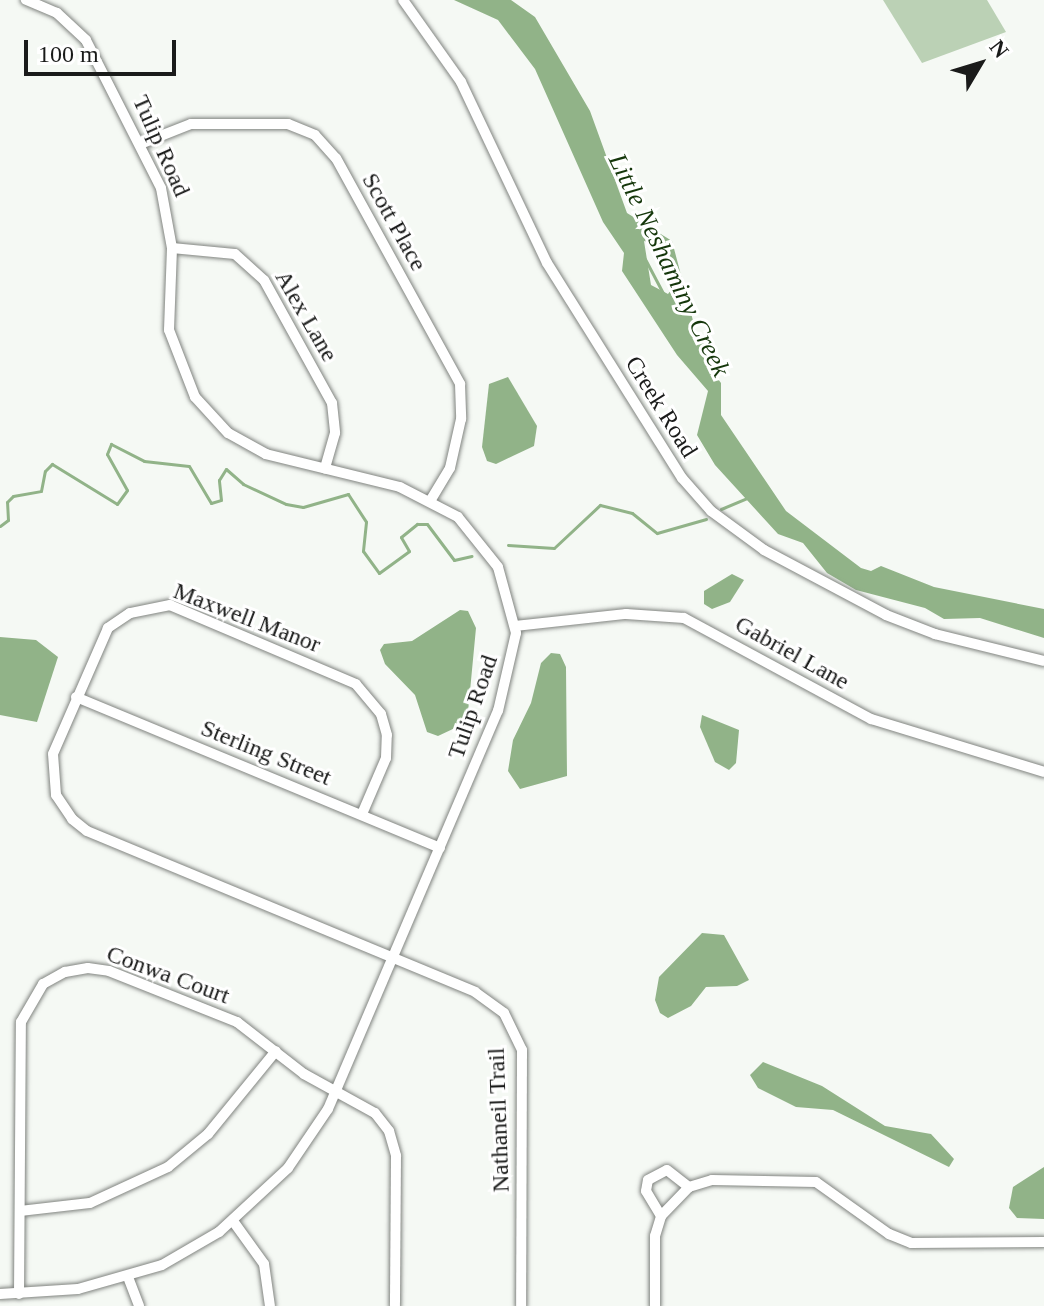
<!DOCTYPE html>
<html>
<head>
<meta charset="utf-8">
<style>
  body { margin:0 }
  #map { position:relative; width:1044px; height:1306px; overflow:hidden; background:#f5f9f4; font-family:"Times New Roman",serif }
  div>[style] { position:absolute }
  [style*='--x'] { left:calc(var(--x)*1px); top:calc(var(--y)*1px); width:calc(var(--w)*1px); rotate:calc(var(--a)*1deg) }
  .green>* { inset:0; background:#bbd1b5 }
  .water>* { inset:0; background:#91b388 }
  .stream>* { height:3px; margin:-1.5px; padding:0 1.5px; transform-origin:1.5px; border-radius:1.5px; background:#91b388 }
  .roads { filter:drop-shadow(0 0 2px #818480) drop-shadow(0 0 2px #818480) }
  .minor>* { height:10px; margin:-5px; padding:0 5px; transform-origin:5px; border-radius:5px; background:#fff }
  span { translate:-50% -50%; white-space:nowrap; text-align:center; line-height:1.15; -webkit-text-stroke:6px #fff; paint-order:stroke }
  .street-label { font-size:24px; color:#1a1b1a }
  .water-label { font-size:26px; color:#15370b; font-style:italic }
  .north { position:absolute; left:940px; top:24px; width:80px; height:80px; -webkit-text-stroke:6px #fff; paint-order:stroke; rotate:52deg; font-size:22px; font-weight:700; line-height:32px; text-align:center; color:#1a1b1a }
  .north::after { content:''; display:block; margin:auto; width:28px; height:36px; background:#1a1b1a; clip-path:polygon(50% 0,100% 100%,50% 72%,0 100%) }
  .scale { position:absolute; left:24px; top:40px; width:152px; height:36px; box-sizing:border-box; border:4px solid #1a1b1a; border-top:0; padding-left:10px; font-size:24px; line-height:28px; white-space:nowrap; color:#1a1b1a; -webkit-text-stroke:6px #fff; paint-order:stroke }
</style>
</head>
<body>
<div id="map">
  <div class="green">
    <div style="clip-path:polygon(883px 0,987px 0,1006px 32px,922px 63px)"></div>
  </div>
  <div class="water">
    <div style="clip-path:polygon(evenodd,454px 0,511px 0,535px 17px,590px 111px,627px 213px,672px 241px,696px 332px,717px 355px,712px 371px,721px 383px,721px 415px,786px 511px,861px 568px,871px 571px,881px 566px,934px 587px,1044px 609px,1044px 638px,980px 618px,944px 619px,925px 608px,856px 590px,827px 573px,803px 543px,778px 534px,715px 465px,697px 435px,708px 391px,677px 355px,622px 271px,624px 253px,603px 222px,535px 69px,498px 20px,454px 0,644px 241px,659px 246px,664px 255px,674px 286px,668px 294px,651px 285px,644px 241px)"></div>
    <div style="clip-path:polygon(508px 377px,537px 426px,534px 446px,496px 464px,487px 461px,482px 447px,489px 384px)"></div>
    <div style="clip-path:polygon(732px 574px,744px 580px,730px 602px,712px 609px,704px 604px,704px 591px)"></div>
    <div style="clip-path:polygon(460px 610px,468px 611px,476px 628px,468px 712px,455px 728px,438px 736px,427px 732px,415px 695px,385px 664px,380px 650px,384px 644px,412px 641px)"></div>
    <div style="clip-path:polygon(0 637px,36px 640px,58px 657px,37px 722px,0 715px)"></div>
    <div style="clip-path:polygon(551px 653px,560px 654px,566px 667px,567px 776px,520px 789px,508px 771px,513px 740px,531px 703px,541px 663px)"></div>
    <div style="clip-path:polygon(702px 715px,739px 730px,736px 763px,729px 770px,715px 762px,700px 727px)"></div>
    <div style="clip-path:polygon(702px 933px,724px 935px,749px 980px,737px 986px,706px 987px,691px 1006px,668px 1018px,660px 1013px,655px 1000px,659px 977px)"></div>
    <div style="clip-path:polygon(763px 1062px,822px 1086px,885px 1126px,931px 1134px,954px 1159px,949px 1167px,833px 1110px,796px 1107px,758px 1088px,750px 1075px)"></div>
    <div style="clip-path:polygon(1044px 1167px,1044px 1219px,1017px 1218px,1009px 1208px,1013px 1187px)"></div>
  </div>
  <div class="stream">
    <div style="--x:645;--y:259;--w:41;--a:62.2"></div>
    <div style="--x:721;--y:509;--w:28;--a:-23"></div>
    <div style="--x:0;--y:526;--w:10;--a:-37"></div>
    <div style="--x:8;--y:520;--w:18;--a:-93"></div>
    <div style="--x:7;--y:502;--w:8;--a:-45"></div>
    <div style="--x:13;--y:496;--w:28;--a:-10"></div>
    <div style="--x:41;--y:491;--w:20;--a:-79"></div>
    <div style="--x:45;--y:471;--w:10;--a:-45"></div>
    <div style="--x:52;--y:464;--w:76;--a:31.6"></div>
    <div style="--x:117;--y:504;--w:17;--a:-54"></div>
    <div style="--x:127;--y:490;--w:41;--a:-119.1"></div>
    <div style="--x:107;--y:454;--w:11;--a:-68"></div>
    <div style="--x:111;--y:444;--w:37;--a:27"></div>
    <div style="--x:144;--y:461;--w:45;--a:6.3"></div>
    <div style="--x:189;--y:466;--w:43;--a:59.3"></div>
    <div style="--x:211;--y:503;--w:10;--a:-17"></div>
    <div style="--x:221;--y:500;--w:20;--a:-96"></div>
    <div style="--x:219;--y:480;--w:13;--a:-58"></div>
    <div style="--x:226;--y:469;--w:23;--a:41"></div>
    <div style="--x:243;--y:484;--w:47;--a:24.9"></div>
    <div style="--x:286;--y:504;--w:17;--a:10"></div>
    <div style="--x:303;--y:507;--w:47;--a:-16.1"></div>
    <div style="--x:348;--y:494;--w:33;--a:57"></div>
    <div style="--x:366;--y:522;--w:29;--a:96"></div>
    <div style="--x:363;--y:551;--w:27;--a:54"></div>
    <div style="--x:379;--y:573;--w:37;--a:-36"></div>
    <div style="--x:409;--y:551;--w:16;--a:-120"></div>
    <div style="--x:401;--y:537;--w:21;--a:-39"></div>
    <div style="--x:417;--y:524;--w:10;--a:0"></div>
    <div style="--x:427;--y:524;--w:45;--a:53.1"></div>
    <div style="--x:454;--y:560;--w:18;--a:-13"></div>
    <div style="--x:508;--y:545;--w:46;--a:3.7"></div>
    <div style="--x:554;--y:548;--w:63;--a:-43.1"></div>
    <div style="--x:600;--y:505;--w:33;--a:14"></div>
    <div style="--x:632;--y:513;--w:32;--a:39"></div>
    <div style="--x:657;--y:533;--w:51;--a:-15.9"></div>
  </div>
  <div class="roads">
    <div class="minor">
      <div style="--x:403;--y:0;--w:100;--a:54.7"></div>
      <div style="--x:461;--y:82;--w:200;--a:64.6"></div>
      <div style="--x:547;--y:263;--w:254;--a:57.9"></div>
      <div style="--x:682;--y:478;--w:44;--a:48.7"></div>
      <div style="--x:711;--y:511;--w:66;--a:36.3"></div>
      <div style="--x:764;--y:550;--w:138;--a:28"></div>
      <div style="--x:886;--y:615;--w:53;--a:21.2"></div>
      <div style="--x:935;--y:634;--w:112;--a:13.9"></div>
      <div style="--x:140;--y:144;--w:55;--a:-21.4"></div>
      <div style="--x:191;--y:124;--w:97;--a:0"></div>
      <div style="--x:288;--y:124;--w:29;--a:22"></div>
      <div style="--x:315;--y:135;--w:31;--a:48"></div>
      <div style="--x:336;--y:158;--w:258;--a:61.2"></div>
      <div style="--x:460;--y:384;--w:35;--a:88"></div>
      <div style="--x:461;--y:419;--w:50;--a:102.7"></div>
      <div style="--x:450;--y:468;--w:39;--a:121"></div>
      <div style="--x:172;--y:248;--w:63;--a:5.4"></div>
      <div style="--x:235;--y:254;--w:39;--a:42"></div>
      <div style="--x:264;--y:280;--w:141;--a:61.1"></div>
      <div style="--x:332;--y:403;--w:30;--a:84"></div>
      <div style="--x:335;--y:433;--w:37;--a:106"></div>
      <div style="--x:515;--y:626;--w:112;--a:-6.2"></div>
      <div style="--x:626;--y:614;--w:58;--a:3.9"></div>
      <div style="--x:684;--y:618;--w:213;--a:28.4"></div>
      <div style="--x:871;--y:719;--w:181;--a:17"></div>
      <div style="--x:76;--y:697;--w:394;--a:22.5"></div>
      <div style="--x:362;--y:814;--w:61;--a:-66.8"></div>
      <div style="--x:386;--y:758;--w:23;--a:-88"></div>
      <div style="--x:387;--y:735;--w:22;--a:-106"></div>
      <div style="--x:381;--y:714;--w:39;--a:-130"></div>
      <div style="--x:356;--y:684;--w:202;--a:-157"></div>
      <div style="--x:170;--y:605;--w:41;--a:168.7"></div>
      <div style="--x:130;--y:613;--w:27;--a:146"></div>
      <div style="--x:108;--y:628;--w:137;--a:113.6"></div>
      <div style="--x:53;--y:754;--w:41;--a:85.8"></div>
      <div style="--x:56;--y:795;--w:29;--a:56"></div>
      <div style="--x:72;--y:819;--w:19;--a:39"></div>
      <div style="--x:87;--y:831;--w:420;--a:22.5"></div>
      <div style="--x:475;--y:992;--w:36;--a:36"></div>
      <div style="--x:504;--y:1013;--w:41;--a:64.1"></div>
      <div style="--x:522;--y:1050;--w:256;--a:90.2"></div>
      <div style="--x:20;--y:1211;--w:70;--a:-6.5"></div>
      <div style="--x:90;--y:1203;--w:86;--a:-24.8"></div>
      <div style="--x:168;--y:1167;--w:52;--a:-39.5"></div>
      <div style="--x:208;--y:1134;--w:107;--a:-50.7"></div>
      <div style="--x:661;--y:1216;--w:29;--a:-121"></div>
      <div style="--x:646;--y:1191;--w:11;--a:-80"></div>
      <div style="--x:648;--y:1180;--w:21;--a:-28"></div>
      <div style="--x:667;--y:1170;--w:28;--a:38"></div>
      <div style="--x:233;--y:1221;--w:53;--a:54.2"></div>
      <div style="--x:264;--y:1264;--w:42;--a:81.9"></div>
      <div style="--x:128;--y:1277;--w:31;--a:69"></div>
      <div style="--x:0;--y:1294;--w:78;--a:-3.7"></div>
      <div style="--x:78;--y:1289;--w:87;--a:-15.9"></div>
      <div style="--x:162;--y:1265;--w:66;--a:-30.1"></div>
      <div style="--x:219;--y:1232;--w:94;--a:-42.8"></div>
      <div style="--x:288;--y:1168;--w:71;--a:-55.9"></div>
      <div style="--x:328;--y:1109;--w:433;--a:-66.9"></div>
      <div style="--x:498;--y:711;--w:80;--a:-77"></div>
      <div style="--x:516;--y:633;--w:68;--a:-105.3"></div>
      <div style="--x:498;--y:567;--w:64;--a:-128.7"></div>
      <div style="--x:458;--y:517;--w:65;--a:-152.7"></div>
      <div style="--x:400;--y:487;--w:138;--a:-166.2"></div>
      <div style="--x:266;--y:454;--w:43;--a:-151.1"></div>
      <div style="--x:228;--y:433;--w:49;--a:-132.5"></div>
      <div style="--x:195;--y:397;--w:72;--a:-111.2"></div>
      <div style="--x:169;--y:330;--w:82;--a:-87.9"></div>
      <div style="--x:172;--y:248;--w:61;--a:-100.4"></div>
      <div style="--x:161;--y:188;--w:166;--a:-116.9"></div>
      <div style="--x:86;--y:40;--w:40;--a:-137"></div>
      <div style="--x:57;--y:13;--w:34;--a:-157"></div>
      <div style="--x:19;--y:1294;--w:272;--a:-89.6"></div>
      <div style="--x:21;--y:1022;--w:44;--a:-59.9"></div>
      <div style="--x:43;--y:984;--w:25;--a:-29"></div>
      <div style="--x:65;--y:972;--w:23;--a:-10"></div>
      <div style="--x:88;--y:968;--w:21;--a:8"></div>
      <div style="--x:109;--y:971;--w:138;--a:21.7"></div>
      <div style="--x:237;--y:1022;--w:85;--a:37.8"></div>
      <div style="--x:304;--y:1074;--w:81;--a:28.8"></div>
      <div style="--x:375;--y:1113;--w:23;--a:52"></div>
      <div style="--x:389;--y:1131;--w:26;--a:74"></div>
      <div style="--x:396;--y:1156;--w:150;--a:90.4"></div>
      <div style="--x:655;--y:1306;--w:70;--a:-90"></div>
      <div style="--x:655;--y:1236;--w:21;--a:-73"></div>
      <div style="--x:661;--y:1216;--w:40;--a:-46"></div>
      <div style="--x:689;--y:1187;--w:24;--a:-17"></div>
      <div style="--x:712;--y:1180;--w:104;--a:1.1"></div>
      <div style="--x:816;--y:1182;--w:90;--a:35.5"></div>
      <div style="--x:889;--y:1234;--w:24;--a:22"></div>
      <div style="--x:911;--y:1243;--w:133;--a:-0.4"></div>
    </div>
  </div>
  <div class="street-label">
    <span style="left:161px;top:146px;rotate:66deg">Tulip Road</span>
    <span style="left:394px;top:222px;rotate:61deg">Scott Place</span>
    <span style="left:306px;top:316px;rotate:60deg">Alex Lane</span>
    <span style="left:661px;top:407px;rotate:58deg">Creek Road</span>
    <span style="left:247px;top:618px;rotate:21deg">Maxwell Manor</span>
    <span style="left:792px;top:653px;rotate:29deg">Gabriel Lane</span>
    <span style="left:473px;top:707px;rotate:-71deg">Tulip Road</span>
    <span style="left:266px;top:753px;rotate:22deg">Sterling Street</span>
    <span style="left:168px;top:975px;rotate:20deg">Conwa Court</span>
    <span style="left:499px;top:1120px;rotate:-92deg">Nathaneil Trail</span>
  </div>
  <div class="water-label">
    <span style="left:669px;top:265px;rotate:64deg">Little Neshaminy Creek</span>
  </div>
  <div class="north">N</div>
  <div class="scale">100 m</div>
</div>
</body>
</html>
